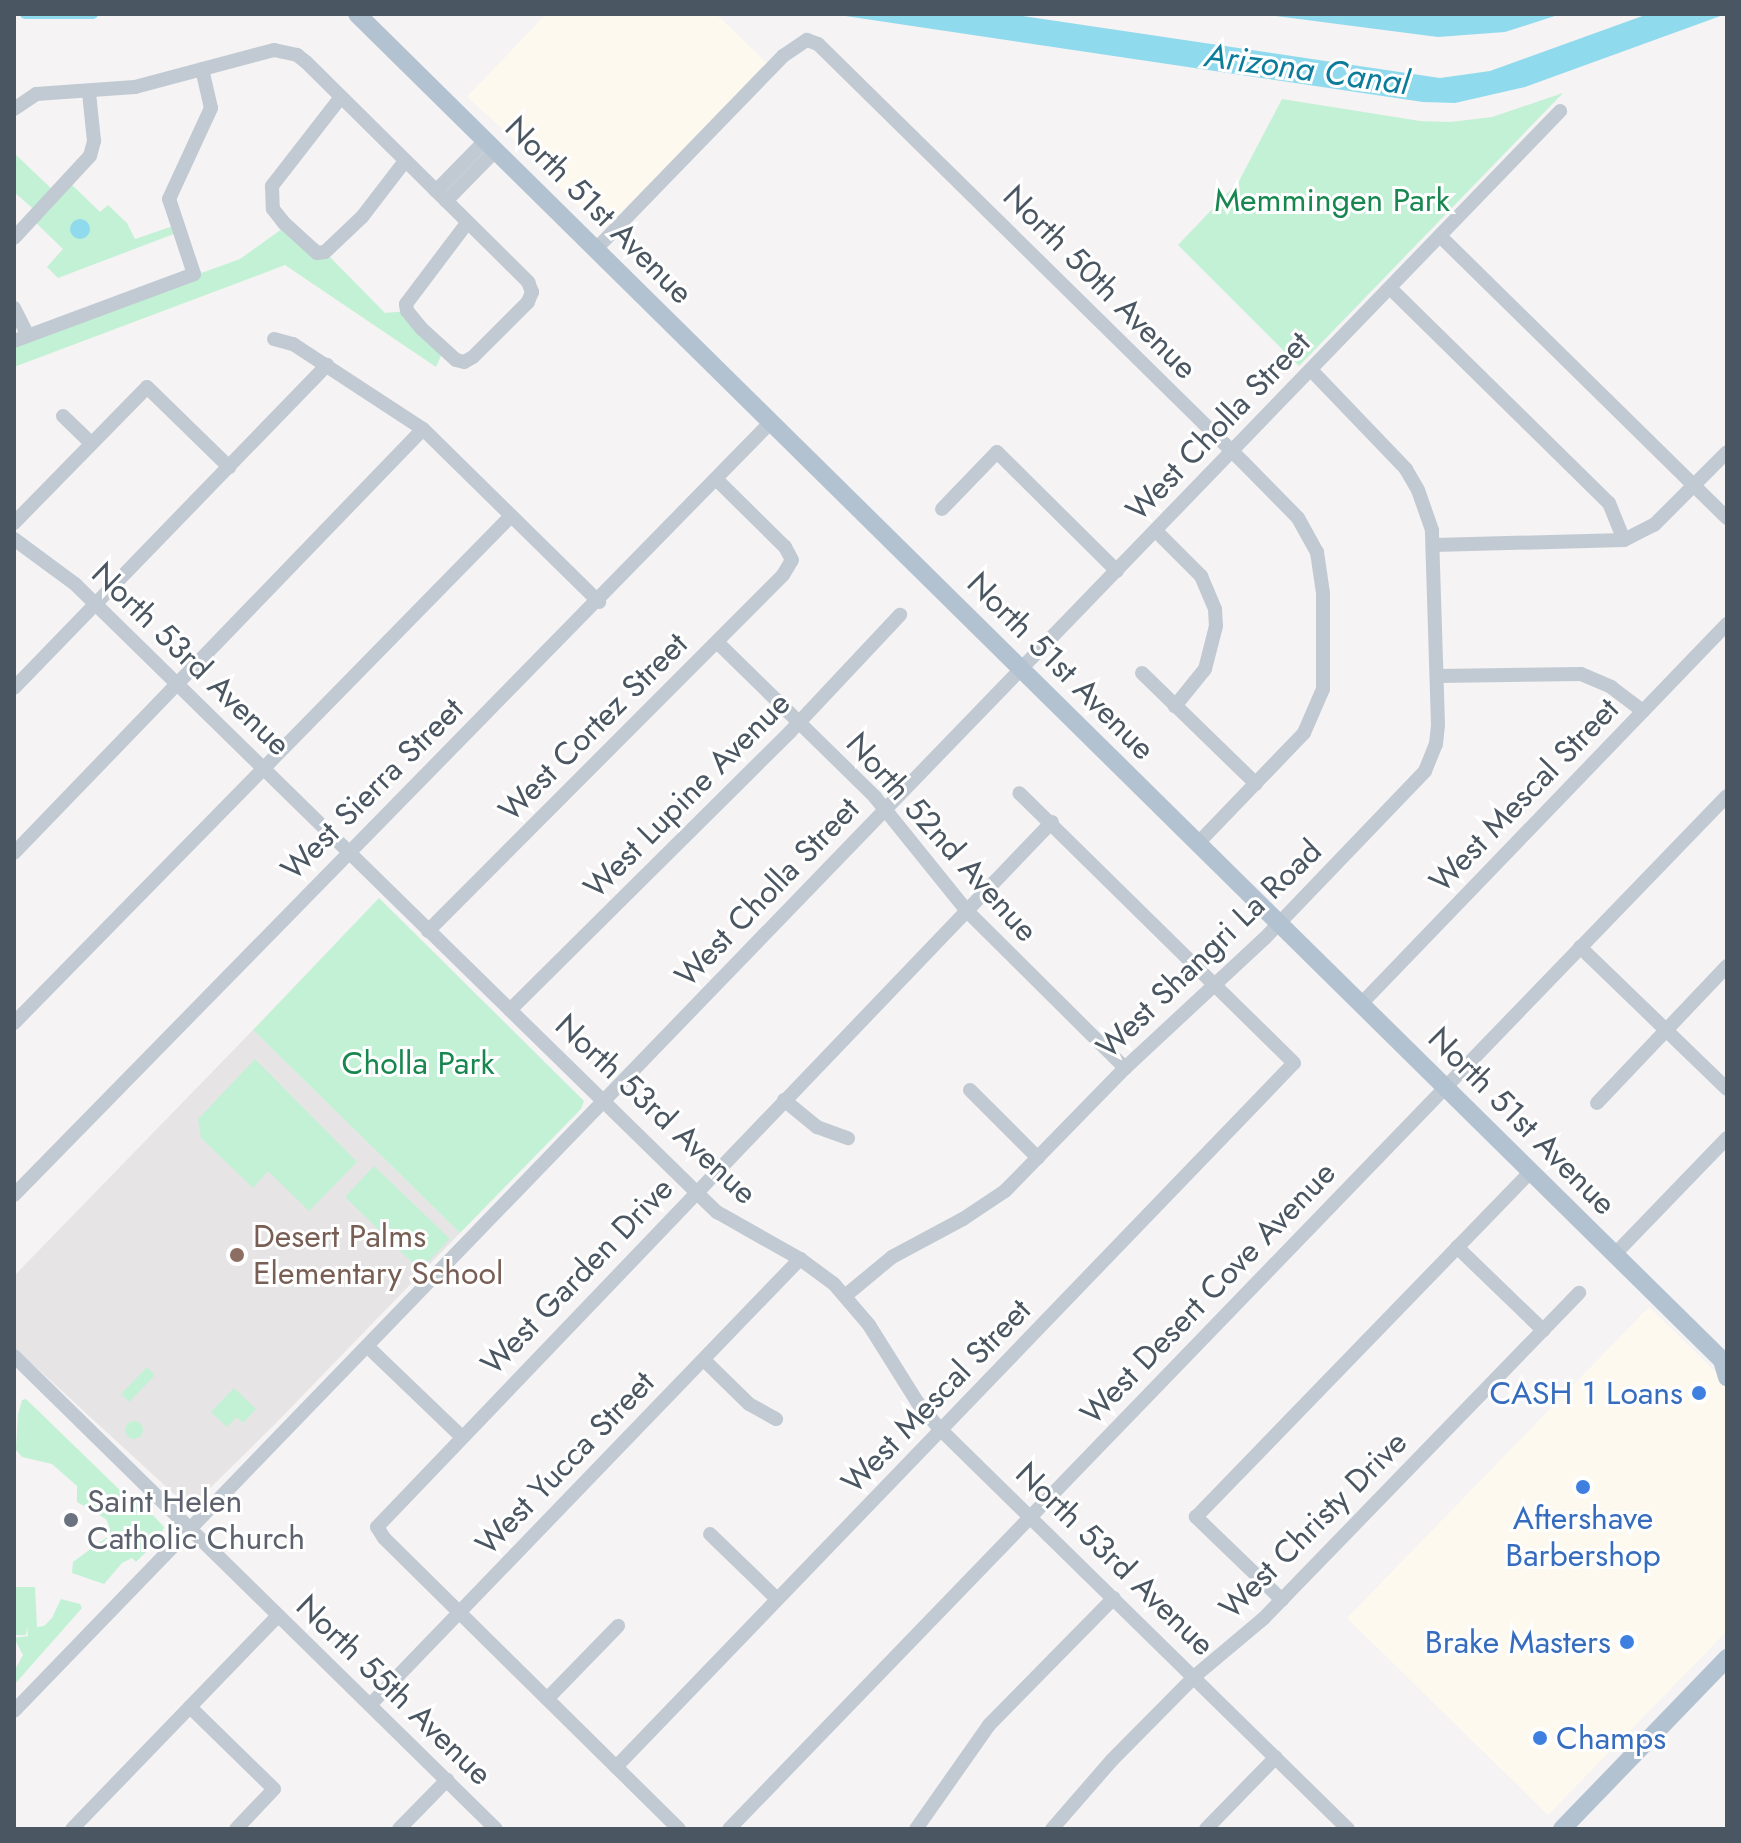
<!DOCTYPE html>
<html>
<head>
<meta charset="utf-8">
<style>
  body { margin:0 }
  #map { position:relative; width:1741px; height:1843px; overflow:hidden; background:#f5f3f3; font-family:Jost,sans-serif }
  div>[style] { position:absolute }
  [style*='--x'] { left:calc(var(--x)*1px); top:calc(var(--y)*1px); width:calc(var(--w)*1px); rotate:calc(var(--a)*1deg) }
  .commercial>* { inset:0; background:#fdf9ef }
  .education>* { inset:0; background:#e6e4e5 }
  .green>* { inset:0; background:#c3f1d5 }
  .round { border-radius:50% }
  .water>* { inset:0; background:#90daee }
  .canal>* { height:10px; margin:-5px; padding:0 5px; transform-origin:5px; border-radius:5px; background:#90daee }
  .minor>* { height:14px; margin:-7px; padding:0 7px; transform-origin:7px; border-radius:7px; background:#c1cad2 }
  .major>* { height:18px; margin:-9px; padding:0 9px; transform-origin:9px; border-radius:9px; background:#b3c2d1 }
  .dots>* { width:22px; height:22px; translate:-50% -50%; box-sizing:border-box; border:4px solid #fff; border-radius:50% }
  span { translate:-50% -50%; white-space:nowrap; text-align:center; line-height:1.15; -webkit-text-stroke:6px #fff; paint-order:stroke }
  .park-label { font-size:32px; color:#17864f }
  .street-label { font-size:32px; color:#4a5661 }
  .education-label { font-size:32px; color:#785e54 }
  .left { translate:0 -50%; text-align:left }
  .shop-label { font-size:32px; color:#366cbe }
  .right { translate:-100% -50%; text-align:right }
  .worship-label { font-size:32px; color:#5b616d }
  .water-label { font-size:34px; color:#0c7c9b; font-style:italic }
  .frame { position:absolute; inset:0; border:16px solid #4a5661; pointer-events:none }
</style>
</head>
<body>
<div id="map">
  <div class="commercial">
    <div style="clip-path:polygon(546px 14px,716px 14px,767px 63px,610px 224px,598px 225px,563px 192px,544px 166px,467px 97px)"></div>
    <div style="clip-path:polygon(1649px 1307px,1727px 1383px,1727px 1631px,1548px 1815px,1347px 1618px)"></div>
  </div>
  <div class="education">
    <div style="clip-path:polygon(253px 1030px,460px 1233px,278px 1421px,196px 1502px,185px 1504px,14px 1347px,14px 1276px)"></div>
  </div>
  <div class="green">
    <div style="clip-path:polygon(1563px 93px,1299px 366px,1178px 245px,1239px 181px,1282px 99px,1420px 121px,1450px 122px,1492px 117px)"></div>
    <div style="clip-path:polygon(14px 153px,57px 194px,69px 182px,100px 212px,108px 205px,127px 223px,135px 239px,176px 225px,179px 232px,58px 278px,47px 267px,63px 249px,32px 219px,38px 213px,14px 192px)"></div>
    <div style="clip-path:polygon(286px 226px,325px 252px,385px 313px,407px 311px,444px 349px,436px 367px,285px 265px,14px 367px,14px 341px,240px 259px)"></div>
    <div style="clip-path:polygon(379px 898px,584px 1101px,581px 1109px,460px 1233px,253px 1030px)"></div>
    <div style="clip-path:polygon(255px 1059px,357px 1162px,309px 1211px,268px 1171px,253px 1188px,201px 1138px,198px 1119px)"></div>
    <div style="clip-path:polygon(374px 1166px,450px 1239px,420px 1270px,345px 1197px)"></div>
    <div style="clip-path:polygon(147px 1367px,155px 1375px,129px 1402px,121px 1394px)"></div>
    <div style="clip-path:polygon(234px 1388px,256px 1409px,243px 1423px,237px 1417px,227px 1427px,211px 1412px)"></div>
    <div style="clip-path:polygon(26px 1399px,128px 1498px,134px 1501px,138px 1499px,164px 1527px,160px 1538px,136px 1562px,132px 1558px,122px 1563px,104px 1584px,72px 1573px,73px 1562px,106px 1538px,109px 1526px,106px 1519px,77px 1502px,77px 1486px,52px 1464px,22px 1457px,16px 1450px,18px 1414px,22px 1400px)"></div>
    <div class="round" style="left:125px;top:1421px;width:18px;height:18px"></div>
    <div style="clip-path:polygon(14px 1587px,35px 1587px,37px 1627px,44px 1626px,52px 1618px,61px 1599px,80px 1604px,82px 1608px,14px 1685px,14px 1671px,23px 1655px,14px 1638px,28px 1636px,27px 1627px,26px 1635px,15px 1635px)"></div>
  </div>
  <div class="water">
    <div style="clip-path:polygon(832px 14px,1010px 14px,1440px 78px,1490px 71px,1648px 14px,1726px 14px,1525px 87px,1455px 103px,1423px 102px)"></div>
    <div style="clip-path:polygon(1261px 14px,1561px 14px,1505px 32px,1438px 37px)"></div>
    <div class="round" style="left:70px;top:219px;width:20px;height:20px"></div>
  </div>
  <div class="canal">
    <div style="--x:25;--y:14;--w:68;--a:0"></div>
  </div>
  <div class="minor">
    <div style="--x:341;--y:97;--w:113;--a:127.8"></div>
    <div style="--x:272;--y:186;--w:23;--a:88"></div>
    <div style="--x:273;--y:209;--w:18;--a:52"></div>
    <div style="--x:284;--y:223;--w:45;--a:42.3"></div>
    <div style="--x:317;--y:253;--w:8;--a:-7"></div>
    <div style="--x:325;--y:252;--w:51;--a:-43.4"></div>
    <div style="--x:362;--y:217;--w:71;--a:-52.5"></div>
    <div style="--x:14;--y:109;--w:27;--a:-34"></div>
    <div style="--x:36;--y:94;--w:99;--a:-4"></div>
    <div style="--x:135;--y:87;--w:144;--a:-14.9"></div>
    <div style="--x:274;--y:50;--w:24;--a:12"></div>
    <div style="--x:297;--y:55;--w:11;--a:38"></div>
    <div style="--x:306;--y:62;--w:313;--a:44.7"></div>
    <div style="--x:528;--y:282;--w:11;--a:68"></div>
    <div style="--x:532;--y:292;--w:11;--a:112"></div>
    <div style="--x:528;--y:302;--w:78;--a:135"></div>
    <div style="--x:473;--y:357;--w:10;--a:151"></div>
    <div style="--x:464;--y:362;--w:8;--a:-166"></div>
    <div style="--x:456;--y:360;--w:47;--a:-137.6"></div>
    <div style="--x:421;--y:328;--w:22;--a:-129"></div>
    <div style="--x:407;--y:311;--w:7;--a:-98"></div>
    <div style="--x:406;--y:304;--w:101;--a:-53"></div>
    <div style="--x:436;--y:191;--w:71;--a:-45.6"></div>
    <div style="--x:446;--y:201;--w:71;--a:-45.6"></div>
    <div style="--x:1440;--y:236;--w:402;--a:44.5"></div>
    <div style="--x:14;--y:238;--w:112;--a:-47.2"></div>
    <div style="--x:90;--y:156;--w:16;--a:-75"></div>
    <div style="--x:94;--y:141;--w:48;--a:-95.9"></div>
    <div style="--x:596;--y:249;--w:269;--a:-45.9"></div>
    <div style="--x:783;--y:56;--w:29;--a:-34"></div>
    <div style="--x:807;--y:40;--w:12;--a:20"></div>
    <div style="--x:818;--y:44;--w:596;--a:44.52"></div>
    <div style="--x:1243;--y:462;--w:78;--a:45.5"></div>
    <div style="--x:1298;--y:518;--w:39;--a:61"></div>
    <div style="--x:1317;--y:552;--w:41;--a:81.7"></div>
    <div style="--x:1323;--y:593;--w:96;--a:90"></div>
    <div style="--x:1323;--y:689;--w:48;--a:113.4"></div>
    <div style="--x:1304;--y:733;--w:153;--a:133.9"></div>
    <div style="--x:1390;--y:288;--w:307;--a:44.5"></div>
    <div style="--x:1609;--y:503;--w:40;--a:68"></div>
    <div style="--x:14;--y:308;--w:31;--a:63"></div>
    <div style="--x:274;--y:339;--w:20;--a:15"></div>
    <div style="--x:293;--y:344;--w:155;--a:33.2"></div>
    <div style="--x:423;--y:429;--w:247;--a:44.5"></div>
    <div style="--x:14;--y:341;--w:192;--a:-20.4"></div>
    <div style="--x:194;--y:274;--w:79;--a:-108.4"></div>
    <div style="--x:169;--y:199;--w:100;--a:-65.2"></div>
    <div style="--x:211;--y:108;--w:40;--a:-103"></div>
    <div style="--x:63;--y:416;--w:39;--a:44"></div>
    <div style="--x:942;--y:509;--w:79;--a:-46"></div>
    <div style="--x:997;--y:452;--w:169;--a:44.8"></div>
    <div style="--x:14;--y:523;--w:190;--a:-45.6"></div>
    <div style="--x:147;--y:387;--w:115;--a:44.3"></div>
    <div style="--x:1156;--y:531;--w:64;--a:45"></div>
    <div style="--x:1201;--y:576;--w:36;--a:67"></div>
    <div style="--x:1215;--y:609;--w:17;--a:87"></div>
    <div style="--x:1216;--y:626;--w:44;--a:104.3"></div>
    <div style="--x:1205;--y:669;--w:48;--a:129"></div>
    <div style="--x:14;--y:539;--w:76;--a:36.4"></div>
    <div style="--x:75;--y:584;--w:870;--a:44.39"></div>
    <div style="--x:697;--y:1193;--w:28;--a:44"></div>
    <div style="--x:717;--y:1212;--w:95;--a:29.5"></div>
    <div style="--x:800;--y:1259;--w:42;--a:36.3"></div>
    <div style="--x:834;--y:1284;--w:54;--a:49.5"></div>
    <div style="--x:869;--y:1325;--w:92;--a:57.9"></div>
    <div style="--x:918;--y:1403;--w:35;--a:50"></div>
    <div style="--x:941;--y:1430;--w:570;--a:44.43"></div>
    <div style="--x:1434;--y:545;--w:190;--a:-1.5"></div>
    <div style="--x:1624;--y:540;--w:34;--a:-27"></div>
    <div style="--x:1654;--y:525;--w:103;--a:-45"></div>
    <div style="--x:718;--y:643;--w:220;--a:44.4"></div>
    <div style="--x:875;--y:797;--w:146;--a:51.1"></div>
    <div style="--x:967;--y:911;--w:223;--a:44.8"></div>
    <div style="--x:1142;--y:673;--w:159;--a:44.2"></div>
    <div style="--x:1437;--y:676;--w:144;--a:-0.8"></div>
    <div style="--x:1581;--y:674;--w:33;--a:23"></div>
    <div style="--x:1611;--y:687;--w:40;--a:37"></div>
    <div style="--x:14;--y:688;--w:450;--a:-45.9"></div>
    <div style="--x:14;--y:853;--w:589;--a:-46.03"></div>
    <div style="--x:428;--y:931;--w:503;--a:-45.08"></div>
    <div style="--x:783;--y:575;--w:17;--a:-59"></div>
    <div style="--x:792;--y:560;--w:15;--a:-118"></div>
    <div style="--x:785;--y:547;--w:95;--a:-135.4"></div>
    <div style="--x:1580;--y:947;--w:204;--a:44"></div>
    <div style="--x:1361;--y:1004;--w:528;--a:-46.08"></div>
    <div style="--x:510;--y:1010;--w:395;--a:-44.8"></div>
    <div style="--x:790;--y:732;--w:161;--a:-46.8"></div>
    <div style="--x:14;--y:1023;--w:710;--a:-45.57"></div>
    <div style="--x:970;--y:1090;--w:96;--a:45"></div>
    <div style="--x:784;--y:1100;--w:43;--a:39.3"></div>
    <div style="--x:817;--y:1127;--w:33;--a:20"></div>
    <div style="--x:1597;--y:1103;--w:189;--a:-46.5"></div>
    <div style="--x:14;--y:1195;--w:1082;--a:-45.6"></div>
    <div style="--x:1457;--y:1247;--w:120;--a:44"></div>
    <div style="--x:1615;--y:1254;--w:161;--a:-46"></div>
    <div style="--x:845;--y:1296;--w:61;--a:-39.7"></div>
    <div style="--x:892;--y:1257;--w:81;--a:-28.2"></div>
    <div style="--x:963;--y:1219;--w:50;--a:-33.7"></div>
    <div style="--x:1005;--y:1191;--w:172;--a:-45.7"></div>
    <div style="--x:1125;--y:1068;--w:190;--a:-42.9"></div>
    <div style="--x:1264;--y:939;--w:233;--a:-46.2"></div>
    <div style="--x:1425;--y:771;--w:29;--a:-68"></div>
    <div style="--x:1436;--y:744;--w:19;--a:-84"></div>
    <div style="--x:1438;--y:725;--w:195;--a:-91.8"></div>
    <div style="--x:1432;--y:530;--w:42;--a:-109.3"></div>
    <div style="--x:1418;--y:490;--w:24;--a:-120"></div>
    <div style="--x:1406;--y:469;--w:137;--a:-133.8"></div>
    <div style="--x:367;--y:1346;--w:130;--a:43.8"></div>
    <div style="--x:14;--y:1356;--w:675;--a:44.46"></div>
    <div style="--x:704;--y:1360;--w:63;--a:44.4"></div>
    <div style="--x:749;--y:1404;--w:31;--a:29"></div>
    <div style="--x:710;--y:1534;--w:93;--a:44.1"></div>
    <div style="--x:1282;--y:1600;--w:120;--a:-136"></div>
    <div style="--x:1196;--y:1517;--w:482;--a:-45.9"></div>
    <div style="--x:547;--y:1699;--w:102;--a:-45.8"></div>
    <div style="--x:370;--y:1705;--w:620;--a:-46.05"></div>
    <div style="--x:190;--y:1707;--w:117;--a:44.3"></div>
    <div style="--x:274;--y:1789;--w:55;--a:133.5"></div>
    <div style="--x:14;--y:1711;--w:2225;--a:-45.98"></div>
    <div style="--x:616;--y:1767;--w:977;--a:-46.08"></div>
    <div style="--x:1294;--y:1063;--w:385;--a:-135.5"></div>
    <div style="--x:72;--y:1829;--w:296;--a:-46"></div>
    <div style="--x:399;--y:1829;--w:69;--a:-45.6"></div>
    <div style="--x:679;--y:1829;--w:414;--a:-135.4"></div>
    <div style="--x:384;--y:1538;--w:13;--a:-122"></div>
    <div style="--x:377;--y:1527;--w:976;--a:-46.25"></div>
    <div style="--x:729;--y:1829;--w:1436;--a:-45.99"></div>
    <div style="--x:916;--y:1829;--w:127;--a:-54.9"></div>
    <div style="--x:989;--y:1725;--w:178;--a:-45.5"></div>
    <div style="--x:1052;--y:1829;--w:91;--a:-49"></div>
    <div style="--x:1112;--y:1760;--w:118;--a:-45.3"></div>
    <div style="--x:1195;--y:1676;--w:90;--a:-40"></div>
    <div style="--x:1264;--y:1618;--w:453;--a:-45.9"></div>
    <div style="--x:1206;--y:1829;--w:100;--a:-45.8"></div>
  </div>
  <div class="major">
    <div style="--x:357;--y:14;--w:1917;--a:44.6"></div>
    <div style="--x:1722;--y:1360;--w:18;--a:74"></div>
    <div style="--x:1562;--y:1829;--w:238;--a:-46"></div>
  </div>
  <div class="dots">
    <div style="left:237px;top:1255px;background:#8d6e63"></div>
    <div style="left:1699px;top:1393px;background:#3f7fe0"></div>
    <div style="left:1583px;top:1487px;background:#3f7fe0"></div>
    <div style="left:71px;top:1520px;background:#6b7280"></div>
    <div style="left:1627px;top:1642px;background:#3f7fe0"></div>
    <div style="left:1540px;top:1738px;background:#3f7fe0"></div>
  </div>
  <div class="park-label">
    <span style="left:1332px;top:200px">Memmingen Park</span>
    <span style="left:418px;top:1063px">Cholla Park</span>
  </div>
  <div class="street-label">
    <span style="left:599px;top:210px;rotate:45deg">North 51st Avenue</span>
    <span style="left:1100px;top:282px;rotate:45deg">North 50th Avenue</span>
    <span style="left:1218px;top:426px;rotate:-46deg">West Cholla Street</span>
    <span style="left:191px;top:659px;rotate:44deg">North 53rd Avenue</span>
    <span style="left:1061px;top:666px;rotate:45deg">North 51st Avenue</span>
    <span style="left:593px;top:727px;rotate:-45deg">West Cortez Street</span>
    <span style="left:372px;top:789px;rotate:-45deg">West Sierra Street</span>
    <span style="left:687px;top:795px;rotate:-45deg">West Lupine Avenue</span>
    <span style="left:1524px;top:795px;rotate:-46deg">West Mescal Street</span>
    <span style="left:942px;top:837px;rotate:48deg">North 52nd Avenue</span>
    <span style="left:767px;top:892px;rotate:-46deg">West Cholla Street</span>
    <span style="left:1209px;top:949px;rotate:-44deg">West Shangri La Road</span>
    <span style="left:656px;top:1109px;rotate:43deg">North 53rd Avenue</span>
    <span style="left:1522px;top:1121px;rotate:45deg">North 51st Avenue</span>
    <span style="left:577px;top:1276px;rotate:-46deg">West Garden Drive</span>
    <span style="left:1208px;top:1293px;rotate:-46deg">West Desert Cove Avenue</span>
    <span style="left:936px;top:1396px;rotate:-46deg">West Mescal Street</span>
    <span style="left:565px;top:1463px;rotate:-46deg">West Yucca Street</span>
    <span style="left:1313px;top:1525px;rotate:-45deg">West Christy Drive</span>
    <span style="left:1115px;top:1559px;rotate:44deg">North 53rd Avenue</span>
    <span style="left:394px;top:1690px;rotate:44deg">North 55th Avenue</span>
  </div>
  <div class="education-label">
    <span class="left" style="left:253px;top:1255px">Desert Palms<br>Elementary School</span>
  </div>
  <div class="shop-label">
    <span class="right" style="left:1683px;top:1393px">CASH 1 Loans</span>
    <span style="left:1583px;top:1537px">Aftershave<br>Barbershop</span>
    <span class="right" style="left:1611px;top:1642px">Brake Masters</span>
    <span class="left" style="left:1556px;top:1738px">Champs</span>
  </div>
  <div class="worship-label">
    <span class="left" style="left:87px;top:1520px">Saint Helen<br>Catholic Church</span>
  </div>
  <div class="water-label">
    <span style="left:1307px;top:69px;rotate:8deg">Arizona Canal</span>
  </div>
  <div class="frame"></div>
</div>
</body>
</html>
